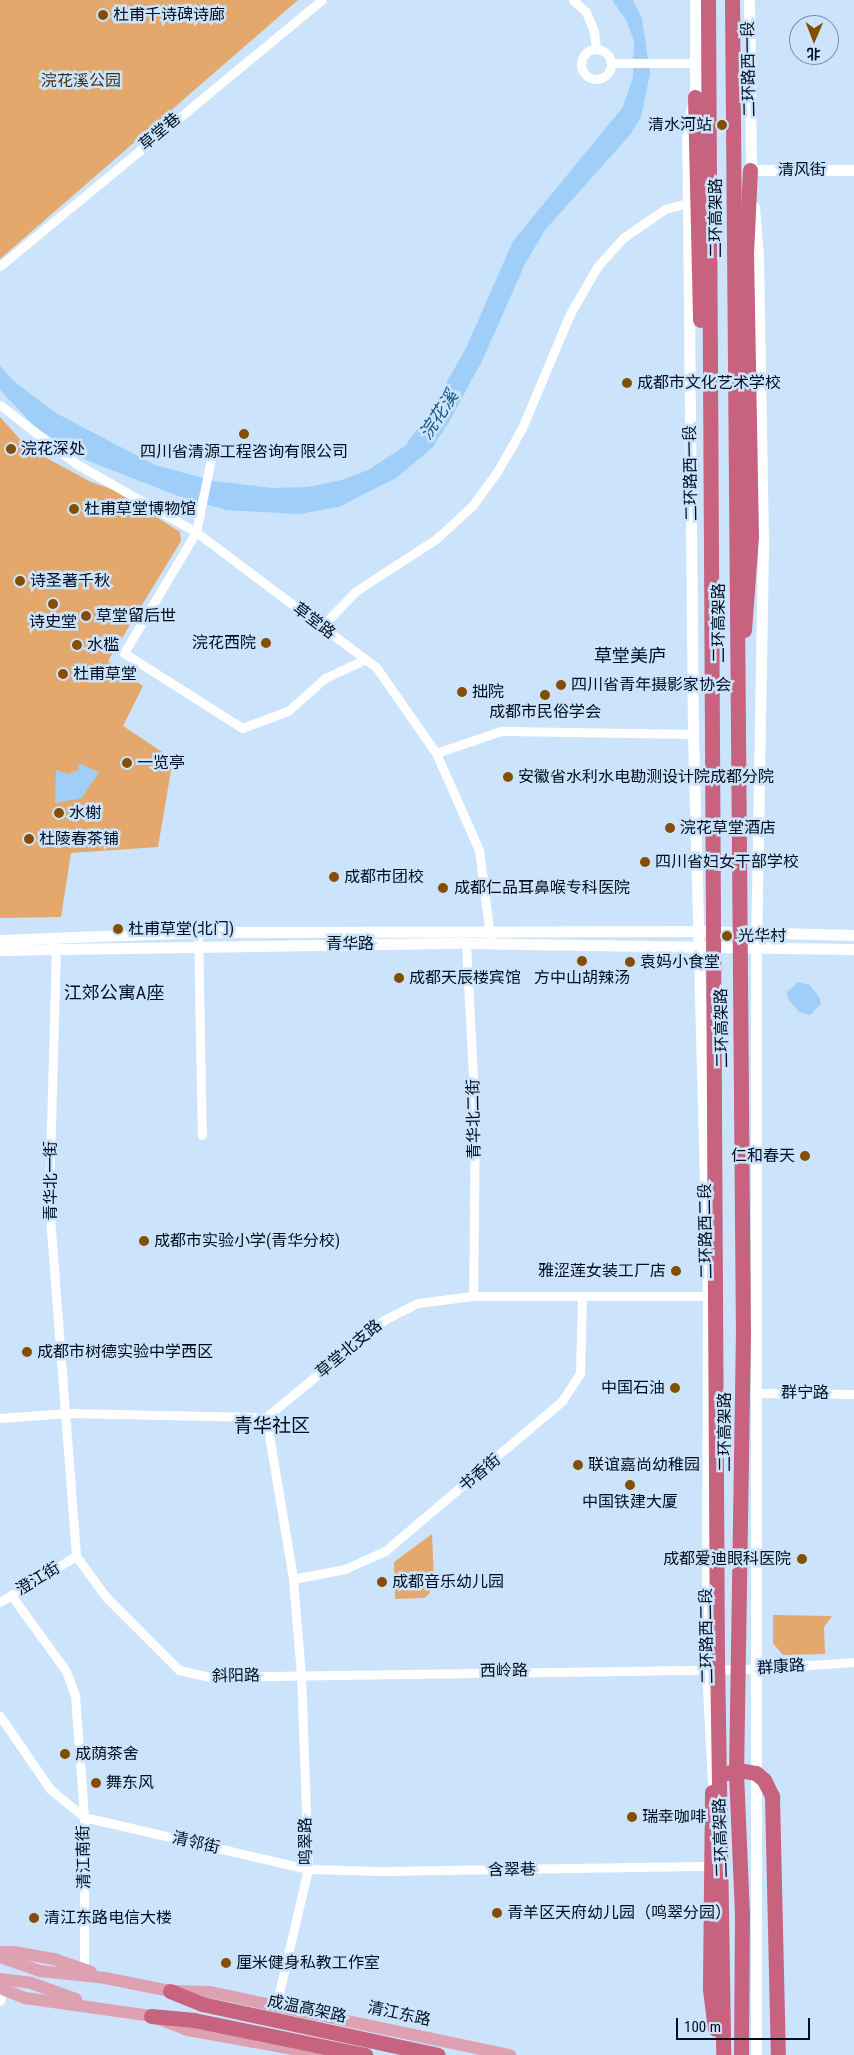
<!DOCTYPE html>
<html>
<head>
<meta charset="utf-8">
<style>
  body { margin:0 }
  #map { position:relative; width:854px; height:2055px; overflow:hidden; background:#cbe4fb; font-family:"Roboto Condensed","Noto Sans SC",sans-serif }
  div>[style] { position:absolute }
  [style*='--x'] { left:calc(var(--x)*1px); top:calc(var(--y)*1px); width:calc(var(--w)*1px); rotate:calc(var(--a)*1deg) }
  .green>* { inset:0; background:#e4a86c }
  .water>* { inset:0; background:#9fcff9 }
  .street>* { height:9px; margin:-4.5px; padding:0 4.5px; transform-origin:4.5px; border-radius:4.5px; background:#fff }
  .street>.ring { margin:-4.5px; padding:0; box-sizing:content-box; background:none; border:9px solid #fff; border-radius:50% }
  .secondary>* { height:11px; margin:-5.5px; padding:0 5.5px; transform-origin:5.5px; border-radius:5.5px; background:#fff }
  .primary>* { height:12px; margin:-6px; padding:0 6px; transform-origin:6px; border-radius:6px; background:#dda1b2 }
  .highway>* { height:15px; margin:-7.5px; padding:0 7.5px; transform-origin:7.5px; border-radius:7.5px; background:#c7637e }
  .dots>* { width:14px; height:14px; translate:-50% -50%; box-sizing:border-box; border:2px solid #cbe4fb; border-radius:50% }
  span { translate:-50% -50%; white-space:nowrap; text-align:center; line-height:1.15; -webkit-text-stroke:5px #cbe4fb; paint-order:stroke }
  .poi-label { font-size:16px; color:#000d20 }
  .left { translate:0 -50%; text-align:left }
  .right { translate:-100% -50%; text-align:right }
  .street-label { font-size:16px; color:#000d20 }
  .park-label { font-size:16px; color:#4c2e0e }
  .water-label { font-size:18px; color:#175581; font-style:italic }
  .neighbourhood-label { font-size:18px; color:#000d20 }
  .quarter-label { font-size:19px; color:#000d20 }
  .north { position:absolute; left:789px; top:15px; width:50px; height:50px; box-sizing:border-box; background:#cbe4fb; border:1px solid #7a8ea3; border-radius:50%; rotate:181deg; font-size:14px; font-weight:700; line-height:20px; text-align:center; color:#000d20 }
  .north::after { content:''; display:block; margin:auto; width:18px; height:22px; background:#854d00; clip-path:polygon(50% 0,100% 100%,50% 72%,0 100%) }
  .scale { position:absolute; left:676px; top:2018px; width:134px; height:22px; box-sizing:border-box; border:2px solid #000d20; border-top:0; padding-left:6px; font-size:15px; line-height:18px; white-space:nowrap; color:#000d20; -webkit-text-stroke:4px #cbe4fb; paint-order:stroke }
</style>
</head>
<body>
<div id="map">
  <div class="green">
    <div style="clip-path:polygon(0 0,298px 0,0 259px)"></div>
    <div style="clip-path:polygon(0 417px,28px 448px,91px 482px,114px 490px,180px 532px,181px 541px,108px 661px,143px 686px,123px 726px,173px 759px,158px 847px,71px 853px,61px 917px,0 918px)"></div>
    <div style="clip-path:polygon(432px 1534px,434px 1579px,429px 1594px,424px 1598px,395px 1599px,394px 1562px)"></div>
    <div style="clip-path:polygon(773px 1615px,832px 1616px,824px 1627px,825px 1654px,783px 1655px,773px 1643px)"></div>
  </div>
  <div class="water">
    <div style="clip-path:polygon(612px 0,633px 0,642px 18px,650px 74px,641px 117px,630px 135px,545px 230px,525px 264px,483px 359px,449px 422px,432px 448px,396px 478px,339px 507px,299px 514px,226px 510px,178px 496px,86px 460px,35px 427px,0 390px,0 366px,16px 383px,56px 413px,155px 465px,214px 481px,273px 488px,308px 487px,342px 480px,368px 470px,405px 446px,431px 410px,466px 348px,513px 241px,623px 107px,633px 77px,634px 41px,626px 20px)"></div>
    <div style="clip-path:polygon(78px 763px,99px 772px,82px 798px,55px 803px,56px 770px,68px 774px,79px 770px)"></div>
    <div style="clip-path:polygon(798px 982px,810px 985px,820px 999px,821px 1004px,810px 1015px,799px 1012px,788px 999px,787px 992px)"></div>
  </div>
  <div class="street">
    <div style="--x:573;--y:0;--w:18;--a:43"></div>
    <div style="--x:586;--y:12;--w:22;--a:68"></div>
    <div style="--x:594;--y:32;--w:17;--a:83"></div>
    <div class="ring" style="left:581px;top:49px;width:21px;height:21px"></div>
    <div style="--x:611;--y:63;--w:84;--a:0"></div>
    <div style="--x:0;--y:266;--w:418;--a:-39.6"></div>
    <div style="--x:0;--y:405;--w:95;--a:37.7"></div>
    <div style="--x:75;--y:463;--w:139;--a:29.7"></div>
    <div style="--x:196;--y:532;--w:225;--a:36.9"></div>
    <div style="--x:376;--y:667;--w:105;--a:55.1"></div>
    <div style="--x:436;--y:753;--w:106;--a:66.1"></div>
    <div style="--x:479;--y:850;--w:87;--a:82.7"></div>
    <div style="--x:212;--y:454;--w:80;--a:101.6"></div>
    <div style="--x:196;--y:532;--w:141;--a:120.8"></div>
    <div style="--x:124;--y:653;--w:140;--a:32.4"></div>
    <div style="--x:242;--y:728;--w:49;--a:-20.3"></div>
    <div style="--x:288;--y:711;--w:50;--a:-41.7"></div>
    <div style="--x:325;--y:678;--w:45;--a:-24.9"></div>
    <div style="--x:322;--y:626;--w:49;--a:-45.8"></div>
    <div style="--x:356;--y:591;--w:95;--a:-33"></div>
    <div style="--x:436;--y:539;--w:49;--a:-42.5"></div>
    <div style="--x:472;--y:506;--w:42;--a:-53.7"></div>
    <div style="--x:497;--y:472;--w:51;--a:-60.4"></div>
    <div style="--x:522;--y:428;--w:124;--a:-67.2"></div>
    <div style="--x:570;--y:314;--w:54;--a:-60.1"></div>
    <div style="--x:597;--y:267;--w:39;--a:-48"></div>
    <div style="--x:623;--y:238;--w:51;--a:-34.6"></div>
    <div style="--x:665;--y:209;--w:24;--a:-15"></div>
    <div style="--x:436;--y:753;--w:69;--a:-18.7"></div>
    <div style="--x:501;--y:731;--w:192;--a:0.9"></div>
    <div style="--x:198;--y:932;--w:203;--a:88.9"></div>
    <div style="--x:466;--y:943;--w:174;--a:87"></div>
    <div style="--x:475;--y:1117;--w:179;--a:90.6"></div>
    <div style="--x:56;--y:947;--w:257;--a:91.6"></div>
    <div style="--x:49;--y:1204;--w:353;--a:85.6"></div>
    <div style="--x:76;--y:1556;--w:51;--a:53.8"></div>
    <div style="--x:106;--y:1597;--w:103;--a:45"></div>
    <div style="--x:179;--y:1670;--w:32;--a:13"></div>
    <div style="--x:210;--y:1677;--w:545;--a:-0.84"></div>
    <div style="--x:755;--y:1669;--w:99;--a:-4"></div>
    <div style="--x:757;--y:1393;--w:97;--a:0.6"></div>
    <div style="--x:266;--y:1417;--w:164;--a:80.5"></div>
    <div style="--x:293;--y:1579;--w:95;--a:85.2"></div>
    <div style="--x:301;--y:1674;--w:195;--a:87.9"></div>
    <div style="--x:308;--y:1869;--w:140;--a:103.2"></div>
    <div style="--x:0;--y:1418;--w:68;--a:-4.2"></div>
    <div style="--x:68;--y:1413;--w:198;--a:1.2"></div>
    <div style="--x:266;--y:1417;--w:153;--a:-39.4"></div>
    <div style="--x:384;--y:1320;--w:38;--a:-27"></div>
    <div style="--x:418;--y:1303;--w:55;--a:-7.3"></div>
    <div style="--x:473;--y:1296;--w:235;--a:0"></div>
    <div style="--x:293;--y:1579;--w:53;--a:-10.9"></div>
    <div style="--x:345;--y:1569;--w:44;--a:-24.2"></div>
    <div style="--x:385;--y:1551;--w:232;--a:-40.3"></div>
    <div style="--x:562;--y:1401;--w:33;--a:-57"></div>
    <div style="--x:580;--y:1373;--w:77;--a:-88.5"></div>
    <div style="--x:11;--y:1595;--w:94;--a:54.1"></div>
    <div style="--x:66;--y:1671;--w:27;--a:70"></div>
    <div style="--x:75;--y:1696;--w:121;--a:85.7"></div>
    <div style="--x:84;--y:1817;--w:230;--a:13.1"></div>
    <div style="--x:308;--y:1869;--w:74;--a:1.5"></div>
    <div style="--x:382;--y:1871;--w:334;--a:-0.9"></div>
    <div style="--x:0;--y:1602;--w:89;--a:-31.2"></div>
    <div style="--x:0;--y:1716;--w:88;--a:55.6"></div>
    <div style="--x:50;--y:1789;--w:44;--a:39.5"></div>
    <div style="--x:84;--y:1817;--w:152;--a:90"></div>
    <div style="--x:0;--y:2001;--w:12;--a:-76"></div>
  </div>
  <div class="secondary">
    <div style="--x:695;--y:0;--w:97;--a:90"></div>
    <div style="--x:695;--y:97;--w:30;--a:105"></div>
    <div style="--x:687;--y:126;--w:77;--a:89.3"></div>
    <div style="--x:688;--y:203;--w:531;--a:89.46"></div>
    <div style="--x:693;--y:734;--w:562;--a:88.47"></div>
    <div style="--x:708;--y:1296;--w:373;--a:90.2"></div>
    <div style="--x:707;--y:1669;--w:115;--a:87"></div>
    <div style="--x:749;--y:0;--w:176;--a:89.3"></div>
    <div style="--x:750;--y:170;--w:104;--a:0"></div>
    <div style="--x:754;--y:207;--w:49;--a:85.3"></div>
    <div style="--x:758;--y:256;--w:294;--a:89"></div>
    <div style="--x:763;--y:550;--w:382;--a:91"></div>
    <div style="--x:756;--y:932;--w:1123;--a:90"></div>
    <div style="--x:0;--y:940;--w:198;--a:-2.3"></div>
    <div style="--x:198;--y:932;--w:502;--a:-0.11"></div>
    <div style="--x:700;--y:931;--w:154;--a:1.5"></div>
    <div style="--x:0;--y:950;--w:466;--a:-0.9"></div>
    <div style="--x:466;--y:943;--w:388;--a:0.9"></div>
  </div>
  <div class="primary">
    <div style="--x:0;--y:1952;--w:14;--a:0"></div>
    <div style="--x:14;--y:1952;--w:41;--a:9.9"></div>
    <div style="--x:54;--y:1959;--w:39;--a:19"></div>
    <div style="--x:0;--y:1957;--w:42;--a:19.3"></div>
    <div style="--x:40;--y:1971;--w:65;--a:6.1"></div>
    <div style="--x:105;--y:1978;--w:66;--a:11.3"></div>
    <div style="--x:170;--y:1991;--w:40;--a:1.4"></div>
    <div style="--x:210;--y:1992;--w:307;--a:11.9"></div>
    <div style="--x:0;--y:1979;--w:31;--a:7"></div>
    <div style="--x:31;--y:1983;--w:48;--a:19.6"></div>
    <div style="--x:0;--y:1988;--w:27;--a:22"></div>
    <div style="--x:25;--y:1998;--w:127;--a:8.1"></div>
    <div style="--x:151;--y:2016;--w:40;--a:21"></div>
    <div style="--x:188;--y:2030;--w:139;--a:10.3"></div>
  </div>
  <div class="highway">
    <div style="--x:708;--y:0;--w:1655;--a:89.69"></div>
    <div style="--x:717;--y:1655;--w:400;--a:89.1"></div>
    <div style="--x:732;--y:0;--w:1330;--a:89.53"></div>
    <div style="--x:743;--y:1330;--w:442;--a:90.9"></div>
    <div style="--x:736;--y:1772;--w:141;--a:87.6"></div>
    <div style="--x:742;--y:1913;--w:142;--a:90.4"></div>
    <div style="--x:695;--y:97;--w:223;--a:88.7"></div>
    <div style="--x:744;--y:630;--w:93;--a:-85.7"></div>
    <div style="--x:751;--y:537;--w:283;--a:-91"></div>
    <div style="--x:746;--y:254;--w:84;--a:-87.3"></div>
    <div style="--x:727;--y:1773;--w:13;--a:-13"></div>
    <div style="--x:740;--y:1770;--w:16;--a:11"></div>
    <div style="--x:756;--y:1773;--w:11;--a:41"></div>
    <div style="--x:764;--y:1780;--w:18;--a:63"></div>
    <div style="--x:772;--y:1796;--w:259;--a:88.7"></div>
    <div style="--x:712;--y:1792;--w:197;--a:90.6"></div>
    <div style="--x:710;--y:1989;--w:40;--a:82.9"></div>
    <div style="--x:170;--y:1991;--w:35;--a:22"></div>
    <div style="--x:202;--y:2004;--w:241;--a:12.2"></div>
    <div style="--x:151;--y:2016;--w:43;--a:5.3"></div>
    <div style="--x:194;--y:2020;--w:175;--a:11.6"></div>
  </div>
  <div class="dots">
    <div style="left:103px;top:15px;background:#854d00"></div>
    <div style="left:722px;top:125px;background:#854d00"></div>
    <div style="left:627px;top:383px;background:#854d00"></div>
    <div style="left:244px;top:434px;background:#854d00"></div>
    <div style="left:11px;top:449px;background:#854d00"></div>
    <div style="left:74px;top:509px;background:#854d00"></div>
    <div style="left:20px;top:581px;background:#854d00"></div>
    <div style="left:53px;top:604px;background:#854d00"></div>
    <div style="left:86px;top:616px;background:#854d00"></div>
    <div style="left:266px;top:643px;background:#854d00"></div>
    <div style="left:77px;top:645px;background:#854d00"></div>
    <div style="left:63px;top:674px;background:#854d00"></div>
    <div style="left:561px;top:685px;background:#854d00"></div>
    <div style="left:462px;top:692px;background:#854d00"></div>
    <div style="left:545px;top:695px;background:#854d00"></div>
    <div style="left:127px;top:763px;background:#854d00"></div>
    <div style="left:508px;top:777px;background:#854d00"></div>
    <div style="left:59px;top:813px;background:#854d00"></div>
    <div style="left:670px;top:828px;background:#854d00"></div>
    <div style="left:29px;top:839px;background:#854d00"></div>
    <div style="left:645px;top:862px;background:#854d00"></div>
    <div style="left:334px;top:877px;background:#854d00"></div>
    <div style="left:443px;top:888px;background:#854d00"></div>
    <div style="left:118px;top:929px;background:#854d00"></div>
    <div style="left:727px;top:936px;background:#854d00"></div>
    <div style="left:582px;top:961px;background:#854d00"></div>
    <div style="left:630px;top:962px;background:#854d00"></div>
    <div style="left:399px;top:978px;background:#854d00"></div>
    <div style="left:805px;top:1156px;background:#854d00"></div>
    <div style="left:144px;top:1241px;background:#854d00"></div>
    <div style="left:676px;top:1271px;background:#854d00"></div>
    <div style="left:27px;top:1352px;background:#854d00"></div>
    <div style="left:675px;top:1388px;background:#854d00"></div>
    <div style="left:578px;top:1465px;background:#854d00"></div>
    <div style="left:630px;top:1485px;background:#854d00"></div>
    <div style="left:802px;top:1559px;background:#854d00"></div>
    <div style="left:382px;top:1582px;background:#854d00"></div>
    <div style="left:65px;top:1754px;background:#854d00"></div>
    <div style="left:96px;top:1783px;background:#854d00"></div>
    <div style="left:632px;top:1817px;background:#854d00"></div>
    <div style="left:497px;top:1913px;background:#854d00"></div>
    <div style="left:34px;top:1918px;background:#854d00"></div>
    <div style="left:226px;top:1963px;background:#854d00"></div>
  </div>
  <div class="poi-label">
    <span class="left" style="left:113px;top:15px">杜甫千诗碑诗廊</span>
    <span class="right" style="left:712px;top:125px">清水河站</span>
    <span class="left" style="left:637px;top:383px">成都市文化艺术学校</span>
    <span class="left" style="left:21px;top:449px">浣花深处</span>
    <span style="left:244px;top:452px">四川省清源工程咨询有限公司</span>
    <span class="left" style="left:84px;top:509px">杜甫草堂博物馆</span>
    <span class="left" style="left:30px;top:581px">诗圣著千秋</span>
    <span class="left" style="left:96px;top:616px">草堂留后世</span>
    <span style="left:53px;top:622px">诗史堂</span>
    <span class="right" style="left:256px;top:643px">浣花西院</span>
    <span class="left" style="left:87px;top:645px">水槛</span>
    <span class="left" style="left:73px;top:674px">杜甫草堂</span>
    <span class="left" style="left:571px;top:685px">四川省青年摄影家协会</span>
    <span class="left" style="left:472px;top:692px">拙院</span>
    <span style="left:545px;top:712px">成都市民俗学会</span>
    <span class="left" style="left:137px;top:763px">一览亭</span>
    <span class="left" style="left:518px;top:777px">安徽省水利水电勘测设计院成都分院</span>
    <span class="left" style="left:69px;top:813px">水榭</span>
    <span class="left" style="left:680px;top:828px">浣花草堂酒店</span>
    <span class="left" style="left:39px;top:839px">杜陵春茶铺</span>
    <span class="left" style="left:655px;top:862px">四川省妇女干部学校</span>
    <span class="left" style="left:344px;top:877px">成都市团校</span>
    <span class="left" style="left:454px;top:888px">成都仁品耳鼻喉专科医院</span>
    <span class="left" style="left:128px;top:929px">杜甫草堂(北门)</span>
    <span class="left" style="left:738px;top:936px">光华村</span>
    <span class="left" style="left:640px;top:962px">袁妈小食堂</span>
    <span class="left" style="left:409px;top:978px">成都天辰楼宾馆</span>
    <span style="left:582px;top:978px">方中山胡辣汤</span>
    <span class="right" style="left:795px;top:1156px">仁和春天</span>
    <span class="left" style="left:154px;top:1241px">成都市实验小学(青华分校)</span>
    <span class="right" style="left:666px;top:1271px">雅涩莲女装工厂店</span>
    <span class="left" style="left:37px;top:1352px">成都市树德实验中学西区</span>
    <span class="right" style="left:665px;top:1388px">中国石油</span>
    <span class="left" style="left:588px;top:1465px">联谊嘉尚幼稚园</span>
    <span style="left:630px;top:1502px">中国铁建大厦</span>
    <span class="right" style="left:791px;top:1559px">成都爱迪眼科医院</span>
    <span class="left" style="left:392px;top:1582px">成都音乐幼儿园</span>
    <span class="left" style="left:75px;top:1754px">成荫茶舍</span>
    <span class="left" style="left:106px;top:1783px">舞东风</span>
    <span class="left" style="left:642px;top:1817px">瑞幸咖啡</span>
    <span class="left" style="left:507px;top:1913px">青羊区天府幼儿园（鸣翠分园）</span>
    <span class="left" style="left:44px;top:1918px">清江东路电信大楼</span>
    <span class="left" style="left:236px;top:1963px">厘米健身私教工作室</span>
  </div>
  <div class="street-label">
    <span style="left:749px;top:69px;rotate:-91deg">二环路西一段</span>
    <span style="left:160px;top:132px;rotate:-40deg">草堂巷</span>
    <span style="left:802px;top:170px">清风街</span>
    <span style="left:716px;top:218px;rotate:-90deg">二环高架路</span>
    <span style="left:691px;top:473px;rotate:-91deg">二环路西一段</span>
    <span style="left:314px;top:621px;rotate:37deg">草堂路</span>
    <span style="left:719px;top:623px;rotate:-90deg">二环高架路</span>
    <span style="left:350px;top:944px">青华路</span>
    <span style="left:722px;top:1028px;rotate:-91deg">二环高架路</span>
    <span style="left:474px;top:1119px;rotate:-91deg">青华北二街</span>
    <span style="left:51px;top:1181px;rotate:-90deg">青华北一街</span>
    <span style="left:706px;top:1231px;rotate:-91deg">二环路西二段</span>
    <span style="left:349px;top:1349px;rotate:-40deg">草堂北支路</span>
    <span style="left:805px;top:1393px">群宁路</span>
    <span style="left:725px;top:1432px;rotate:-90deg">二环高架路</span>
    <span style="left:480px;top:1473px;rotate:-40deg">书香街</span>
    <span style="left:38px;top:1579px;rotate:-31deg">澄江街</span>
    <span style="left:707px;top:1636px;rotate:-91deg">二环路西二段</span>
    <span style="left:781px;top:1667px;rotate:-4deg">群康路</span>
    <span style="left:504px;top:1671px;rotate:-1deg">西岭路</span>
    <span style="left:236px;top:1676px;rotate:-1deg">斜阳路</span>
    <span style="left:721px;top:1838px;rotate:-92deg">二环高架路</span>
    <span style="left:306px;top:1841px;rotate:-91deg">鸣翠路</span>
    <span style="left:196px;top:1843px;rotate:13deg">清邻街</span>
    <span style="left:84px;top:1857px;rotate:-91deg">清江南街</span>
    <span style="left:512px;top:1870px;rotate:-1deg">含翠巷</span>
    <span style="left:307px;top:2009px;rotate:12deg">成温高架路</span>
    <span style="left:399px;top:2014px;rotate:12deg">清江东路</span>
  </div>
  <div class="park-label">
    <span style="left:81px;top:81px">浣花溪公园</span>
  </div>
  <div class="water-label">
    <span style="left:439px;top:415px;rotate:-57deg">浣花溪</span>
  </div>
  <div class="neighbourhood-label">
    <span style="left:630px;top:656px">草堂美庐</span>
    <span style="left:114px;top:993px">江郊公寓A座</span>
  </div>
  <div class="quarter-label">
    <span style="left:272px;top:1426px">青华社区</span>
  </div>
  <div class="north">北</div>
  <div class="scale">100 m</div>
</div>
</body>
</html>
